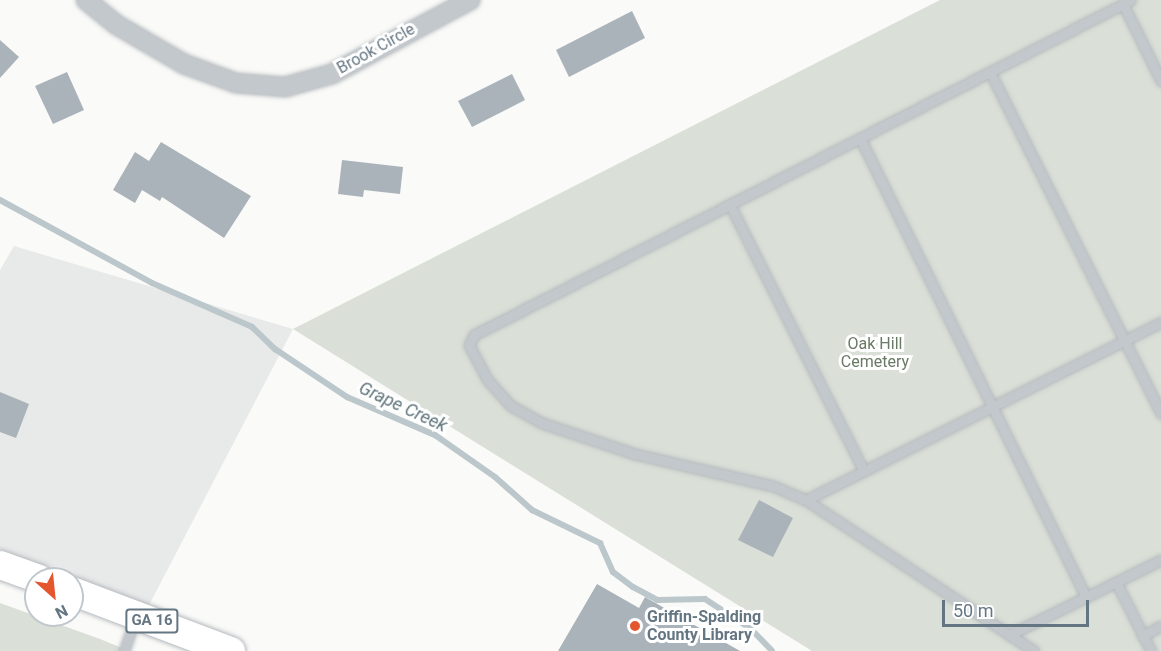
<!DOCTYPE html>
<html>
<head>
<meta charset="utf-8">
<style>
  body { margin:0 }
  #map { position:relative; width:1161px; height:651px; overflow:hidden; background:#fafaf8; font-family:Roboto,sans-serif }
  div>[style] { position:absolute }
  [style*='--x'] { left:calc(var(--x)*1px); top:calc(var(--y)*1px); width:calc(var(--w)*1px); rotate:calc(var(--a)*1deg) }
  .built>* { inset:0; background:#e8e9e9 }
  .green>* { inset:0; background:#dadfd7 }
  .stream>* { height:6px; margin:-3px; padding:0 3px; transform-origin:3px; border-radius:3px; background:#bbc7cb }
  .building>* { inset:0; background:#aab3b9 }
  .roads { filter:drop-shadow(0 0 2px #b5babe) drop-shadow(0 0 2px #b5babe) }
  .lane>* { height:9px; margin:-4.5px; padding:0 4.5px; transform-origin:4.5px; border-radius:4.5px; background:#c3c8cc }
  .street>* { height:18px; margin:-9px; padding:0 9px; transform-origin:9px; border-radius:9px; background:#c3c8cc }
  .primary>* { height:28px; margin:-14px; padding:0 14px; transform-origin:14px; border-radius:14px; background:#fff }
  .dots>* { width:16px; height:16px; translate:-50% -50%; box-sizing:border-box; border:3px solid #fff; border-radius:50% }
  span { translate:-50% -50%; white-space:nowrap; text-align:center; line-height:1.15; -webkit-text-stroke:6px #fff; paint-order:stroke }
  .shield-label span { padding:2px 4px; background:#fff; border:2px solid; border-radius:4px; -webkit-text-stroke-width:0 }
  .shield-label { font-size:15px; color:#657683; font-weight:700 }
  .street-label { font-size:16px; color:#657683 }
  .park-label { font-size:16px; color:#687a64 }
  .poi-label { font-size:16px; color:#657683; font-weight:700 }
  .left { translate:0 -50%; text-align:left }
  .water-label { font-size:18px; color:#60757c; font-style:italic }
  .north { position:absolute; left:24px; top:567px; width:60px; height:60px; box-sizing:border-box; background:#fff; border:2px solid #c1c8cd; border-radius:50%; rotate:153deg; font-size:16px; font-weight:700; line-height:24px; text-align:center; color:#657683 }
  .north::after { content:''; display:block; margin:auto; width:21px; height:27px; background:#e4572e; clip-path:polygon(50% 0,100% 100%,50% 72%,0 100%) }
  .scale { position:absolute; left:942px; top:600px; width:147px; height:27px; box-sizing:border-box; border:3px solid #657683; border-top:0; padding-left:8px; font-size:18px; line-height:21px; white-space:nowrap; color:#657683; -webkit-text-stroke:4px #fff; paint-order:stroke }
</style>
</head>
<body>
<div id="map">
  <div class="built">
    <div style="clip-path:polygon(14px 246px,293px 329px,147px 609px,0 553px,0 270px)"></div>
  </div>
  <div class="green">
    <div style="clip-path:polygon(940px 0,1161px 0,1161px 651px,812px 651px,293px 329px)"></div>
    <div style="clip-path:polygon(0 603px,100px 639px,129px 651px,0 651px)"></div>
  </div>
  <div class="stream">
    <div style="--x:0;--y:200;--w:173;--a:28.6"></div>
    <div style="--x:152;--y:283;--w:109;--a:23.7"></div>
    <div style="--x:252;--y:327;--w:32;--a:44"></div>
    <div style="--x:275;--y:349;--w:87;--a:33.7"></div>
    <div style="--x:347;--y:397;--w:96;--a:23.4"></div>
    <div style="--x:435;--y:435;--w:73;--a:35"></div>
    <div style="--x:495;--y:477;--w:50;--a:41.7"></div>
    <div style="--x:532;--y:510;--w:76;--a:25.9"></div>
    <div style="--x:600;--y:543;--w:32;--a:66"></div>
    <div style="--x:613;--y:572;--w:25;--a:37"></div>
    <div style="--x:633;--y:587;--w:27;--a:28"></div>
    <div style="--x:657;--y:600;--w:48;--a:-1.2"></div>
    <div style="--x:705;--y:599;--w:55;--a:33.1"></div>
    <div style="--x:751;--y:629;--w:30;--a:46"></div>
  </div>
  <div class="building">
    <div style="clip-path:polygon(632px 11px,645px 38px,569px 77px,556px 50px)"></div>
    <div style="clip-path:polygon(0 40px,19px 57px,0 78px)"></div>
    <div style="clip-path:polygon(67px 72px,84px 110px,53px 124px,35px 86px)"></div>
    <div style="clip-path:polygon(512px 74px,525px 100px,472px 127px,458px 101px)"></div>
    <div style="clip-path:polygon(161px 142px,251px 196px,224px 238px,162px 197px,160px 201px,142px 190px,135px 203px,113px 190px,135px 152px,149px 161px)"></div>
    <div style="clip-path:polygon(342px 160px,403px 167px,400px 194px,364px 190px,363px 197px,338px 194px)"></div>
    <div style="clip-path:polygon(0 392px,29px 404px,16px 438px,0 432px)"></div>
    <div style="clip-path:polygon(759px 500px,793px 518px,773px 557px,738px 540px)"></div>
    <div style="clip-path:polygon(597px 584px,639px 608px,645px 597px,740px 651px,558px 651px)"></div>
  </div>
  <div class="roads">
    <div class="lane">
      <div style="--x:1123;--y:4;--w:86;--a:63.7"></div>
      <div style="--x:990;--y:72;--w:382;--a:63.4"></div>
      <div style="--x:860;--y:138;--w:512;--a:63.79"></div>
      <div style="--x:730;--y:205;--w:298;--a:63.3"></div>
      <div style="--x:806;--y:500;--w:397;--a:-26.6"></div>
      <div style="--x:1116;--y:582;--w:77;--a:63.1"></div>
      <div style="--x:1009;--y:635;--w:169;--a:-26.3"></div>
      <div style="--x:1142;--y:636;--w:21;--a:-28"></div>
      <div style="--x:124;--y:651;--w:34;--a:-71"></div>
      <div style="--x:1034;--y:651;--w:273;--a:-146.5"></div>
      <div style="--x:806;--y:500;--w:36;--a:-157"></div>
      <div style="--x:773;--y:486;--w:142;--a:-166.9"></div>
      <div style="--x:635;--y:454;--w:98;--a:-161.6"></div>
      <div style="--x:542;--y:423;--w:35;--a:-151"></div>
      <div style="--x:511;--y:406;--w:36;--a:-132"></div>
      <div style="--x:487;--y:379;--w:38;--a:-118"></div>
      <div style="--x:469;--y:345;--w:11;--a:-63"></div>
      <div style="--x:474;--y:335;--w:737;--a:-27.02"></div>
    </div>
    <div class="street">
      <div style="--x:86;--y:0;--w:40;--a:39"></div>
      <div style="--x:117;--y:25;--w:78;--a:30.2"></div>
      <div style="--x:184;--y:64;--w:55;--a:20.1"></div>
      <div style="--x:236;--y:83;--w:49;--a:4.7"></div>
      <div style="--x:285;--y:87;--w:49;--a:-15.5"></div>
      <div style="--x:332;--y:74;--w:157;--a:-28.2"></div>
    </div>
    <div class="primary">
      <div style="--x:0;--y:565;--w:41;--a:19.7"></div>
      <div style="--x:72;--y:591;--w:170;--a:20.7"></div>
    </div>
  </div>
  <div class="dots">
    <div style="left:635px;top:626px;background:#e4572e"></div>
  </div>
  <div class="shield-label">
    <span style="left:152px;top:621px">GA 16</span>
  </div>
  <div class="street-label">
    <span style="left:376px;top:49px;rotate:-29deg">Brook Circle</span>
  </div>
  <div class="park-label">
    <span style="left:875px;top:353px">Oak Hill<br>Cemetery</span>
  </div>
  <div class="poi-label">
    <span class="left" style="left:647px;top:626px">Griffin-Spalding<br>County Library</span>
  </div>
  <div class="water-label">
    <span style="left:403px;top:407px;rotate:25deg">Grape Creek</span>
  </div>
  <div class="north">N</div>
  <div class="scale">50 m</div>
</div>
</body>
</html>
